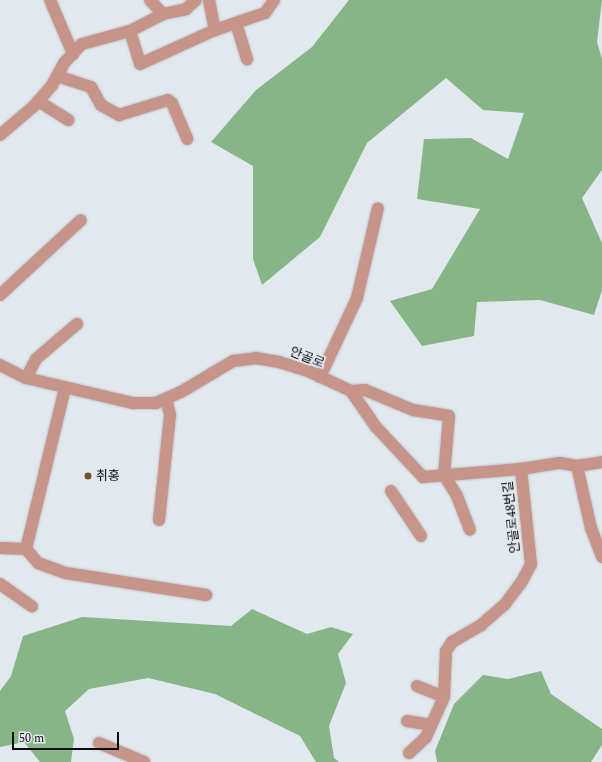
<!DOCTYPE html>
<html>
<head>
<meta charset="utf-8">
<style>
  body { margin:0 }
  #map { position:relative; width:602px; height:762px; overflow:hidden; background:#e2e9ee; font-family:Spectral,"Noto Sans KR",serif }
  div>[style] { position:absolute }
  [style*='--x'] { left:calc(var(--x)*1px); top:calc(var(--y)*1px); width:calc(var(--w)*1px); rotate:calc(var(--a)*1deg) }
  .forest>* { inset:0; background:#88b587 }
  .roads { filter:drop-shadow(0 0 1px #bfc6ca) drop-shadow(0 0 1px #bfc6ca) }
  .minor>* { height:12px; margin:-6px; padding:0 6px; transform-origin:6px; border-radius:6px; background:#c7948a }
  .dots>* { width:11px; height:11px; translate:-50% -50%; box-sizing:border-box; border:2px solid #e2e9ee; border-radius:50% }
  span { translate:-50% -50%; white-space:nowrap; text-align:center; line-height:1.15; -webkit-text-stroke:3.5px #e2e9ee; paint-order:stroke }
  .street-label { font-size:13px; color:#0a0c0d }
  .poi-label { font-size:13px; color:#0a0c0d }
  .left { translate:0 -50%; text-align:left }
  .scale { position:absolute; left:12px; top:732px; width:107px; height:18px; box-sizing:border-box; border:2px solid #0a0c0d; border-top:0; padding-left:5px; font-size:12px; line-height:14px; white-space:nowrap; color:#0a0c0d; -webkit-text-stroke:3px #e2e9ee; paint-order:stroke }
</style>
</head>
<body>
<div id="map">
  <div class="forest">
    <div style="clip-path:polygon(349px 0,602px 0,597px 42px,602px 59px,602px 170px,582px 198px,602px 243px,602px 290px,594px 315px,540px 300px,477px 302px,474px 336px,422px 346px,390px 301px,432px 289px,480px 209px,417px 199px,424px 139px,471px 138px,508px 159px,524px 113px,483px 110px,446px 78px,367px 143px,320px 237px,262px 285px,253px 259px,253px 166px,211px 142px,256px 90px,312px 47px)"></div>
    <div style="clip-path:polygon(252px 609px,307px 634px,331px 627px,353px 634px,338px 654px,346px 683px,329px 726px,334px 758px,339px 762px,316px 762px,300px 736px,215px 694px,148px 678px,89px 689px,65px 711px,74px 739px,71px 762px,40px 762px,24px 742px,0 747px,0 691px,11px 676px,23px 636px,82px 617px,231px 626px)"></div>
    <div style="clip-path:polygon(541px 671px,551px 694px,602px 729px,602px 745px,591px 762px,437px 762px,435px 751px,454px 704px,483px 675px,508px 679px)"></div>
  </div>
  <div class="roads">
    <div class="minor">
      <div style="--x:50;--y:0;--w:59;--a:66.9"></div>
      <div style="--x:209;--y:0;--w:31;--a:79"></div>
      <div style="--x:163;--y:14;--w:24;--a:-12"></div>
      <div style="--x:186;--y:9;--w:13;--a:-42"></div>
      <div style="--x:236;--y:23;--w:38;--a:73"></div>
      <div style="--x:130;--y:31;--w:34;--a:73"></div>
      <div style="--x:140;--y:64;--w:82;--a:-24.4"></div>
      <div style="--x:215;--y:30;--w:53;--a:-18.8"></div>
      <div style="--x:265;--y:13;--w:16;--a:-55"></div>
      <div style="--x:57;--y:76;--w:36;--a:18"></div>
      <div style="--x:91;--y:87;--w:21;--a:61"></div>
      <div style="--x:101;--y:105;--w:21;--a:29"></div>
      <div style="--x:119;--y:115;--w:51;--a:-17"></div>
      <div style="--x:168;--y:100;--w:5;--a:37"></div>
      <div style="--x:172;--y:103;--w:39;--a:67"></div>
      <div style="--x:38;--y:101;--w:36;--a:32"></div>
      <div style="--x:0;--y:135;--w:45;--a:-40.5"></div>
      <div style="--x:34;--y:106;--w:28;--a:-49"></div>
      <div style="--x:52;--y:85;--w:25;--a:-61"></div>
      <div style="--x:64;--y:63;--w:26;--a:-47"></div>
      <div style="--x:82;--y:44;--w:50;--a:-15.2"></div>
      <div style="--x:130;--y:31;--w:37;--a:-27"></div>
      <div style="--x:163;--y:14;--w:19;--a:-133"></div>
      <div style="--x:0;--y:295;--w:110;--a:-42.8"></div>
      <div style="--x:0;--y:365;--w:29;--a:27"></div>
      <div style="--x:26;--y:378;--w:110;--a:13.2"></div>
      <div style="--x:133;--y:403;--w:23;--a:0"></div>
      <div style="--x:156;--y:403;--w:27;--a:-24"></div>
      <div style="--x:181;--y:392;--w:61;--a:-30.8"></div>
      <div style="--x:233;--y:361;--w:23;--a:-7"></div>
      <div style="--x:256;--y:358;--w:23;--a:10"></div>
      <div style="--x:279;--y:362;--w:28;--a:17"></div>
      <div style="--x:306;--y:370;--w:50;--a:25"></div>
      <div style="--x:351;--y:391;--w:44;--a:55.2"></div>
      <div style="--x:376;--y:427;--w:69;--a:46.8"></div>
      <div style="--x:423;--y:477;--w:98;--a:-4.7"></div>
      <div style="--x:521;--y:469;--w:39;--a:-9"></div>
      <div style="--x:560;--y:463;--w:17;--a:10"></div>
      <div style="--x:577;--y:466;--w:25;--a:-9"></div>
      <div style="--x:320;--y:377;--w:87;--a:-64.9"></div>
      <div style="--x:357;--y:298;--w:92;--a:-76.9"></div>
      <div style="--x:26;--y:378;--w:21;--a:-62"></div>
      <div style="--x:36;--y:359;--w:54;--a:-40.5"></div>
      <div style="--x:65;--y:388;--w:166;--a:103.6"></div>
      <div style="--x:26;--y:549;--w:18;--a:49"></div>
      <div style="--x:38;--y:563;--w:30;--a:20"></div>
      <div style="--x:66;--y:573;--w:142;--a:8.9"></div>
      <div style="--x:351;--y:391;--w:14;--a:-4"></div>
      <div style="--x:365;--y:390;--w:52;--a:22.6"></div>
      <div style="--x:413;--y:410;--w:36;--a:9"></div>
      <div style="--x:449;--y:416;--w:59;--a:94.8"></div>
      <div style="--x:444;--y:475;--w:25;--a:58"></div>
      <div style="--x:457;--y:496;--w:36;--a:69"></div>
      <div style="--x:577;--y:466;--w:64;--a:77.3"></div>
      <div style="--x:591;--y:528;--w:31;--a:69"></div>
      <div style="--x:391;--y:491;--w:54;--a:56.3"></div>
      <div style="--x:159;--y:520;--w:106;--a:-84"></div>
      <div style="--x:170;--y:415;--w:17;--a:-103"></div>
      <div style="--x:0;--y:548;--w:26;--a:2"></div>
      <div style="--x:0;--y:584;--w:39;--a:35"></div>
      <div style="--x:417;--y:686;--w:29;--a:22"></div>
      <div style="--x:407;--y:721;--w:25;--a:9"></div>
      <div style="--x:99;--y:743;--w:49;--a:22.9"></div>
      <div style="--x:409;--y:753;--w:23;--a:-43"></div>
      <div style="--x:426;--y:737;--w:44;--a:-65.8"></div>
      <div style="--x:444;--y:697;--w:46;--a:-87.5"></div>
      <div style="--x:446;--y:651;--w:11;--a:-56"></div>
      <div style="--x:452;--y:642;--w:34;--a:-30"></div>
      <div style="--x:481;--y:625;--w:32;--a:-41"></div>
      <div style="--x:505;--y:604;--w:26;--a:-53"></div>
      <div style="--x:521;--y:583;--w:21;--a:-62"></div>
      <div style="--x:531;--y:564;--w:96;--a:-96"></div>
    </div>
  </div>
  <div class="dots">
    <div style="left:88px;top:476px;background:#6d5224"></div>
  </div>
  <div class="street-label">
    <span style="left:307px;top:358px;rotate:21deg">안골로</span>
    <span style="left:512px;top:517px;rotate:-96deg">안골로48번길</span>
  </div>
  <div class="poi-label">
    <span class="left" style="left:96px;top:476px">취홍</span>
  </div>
  <div class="scale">50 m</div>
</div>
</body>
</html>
